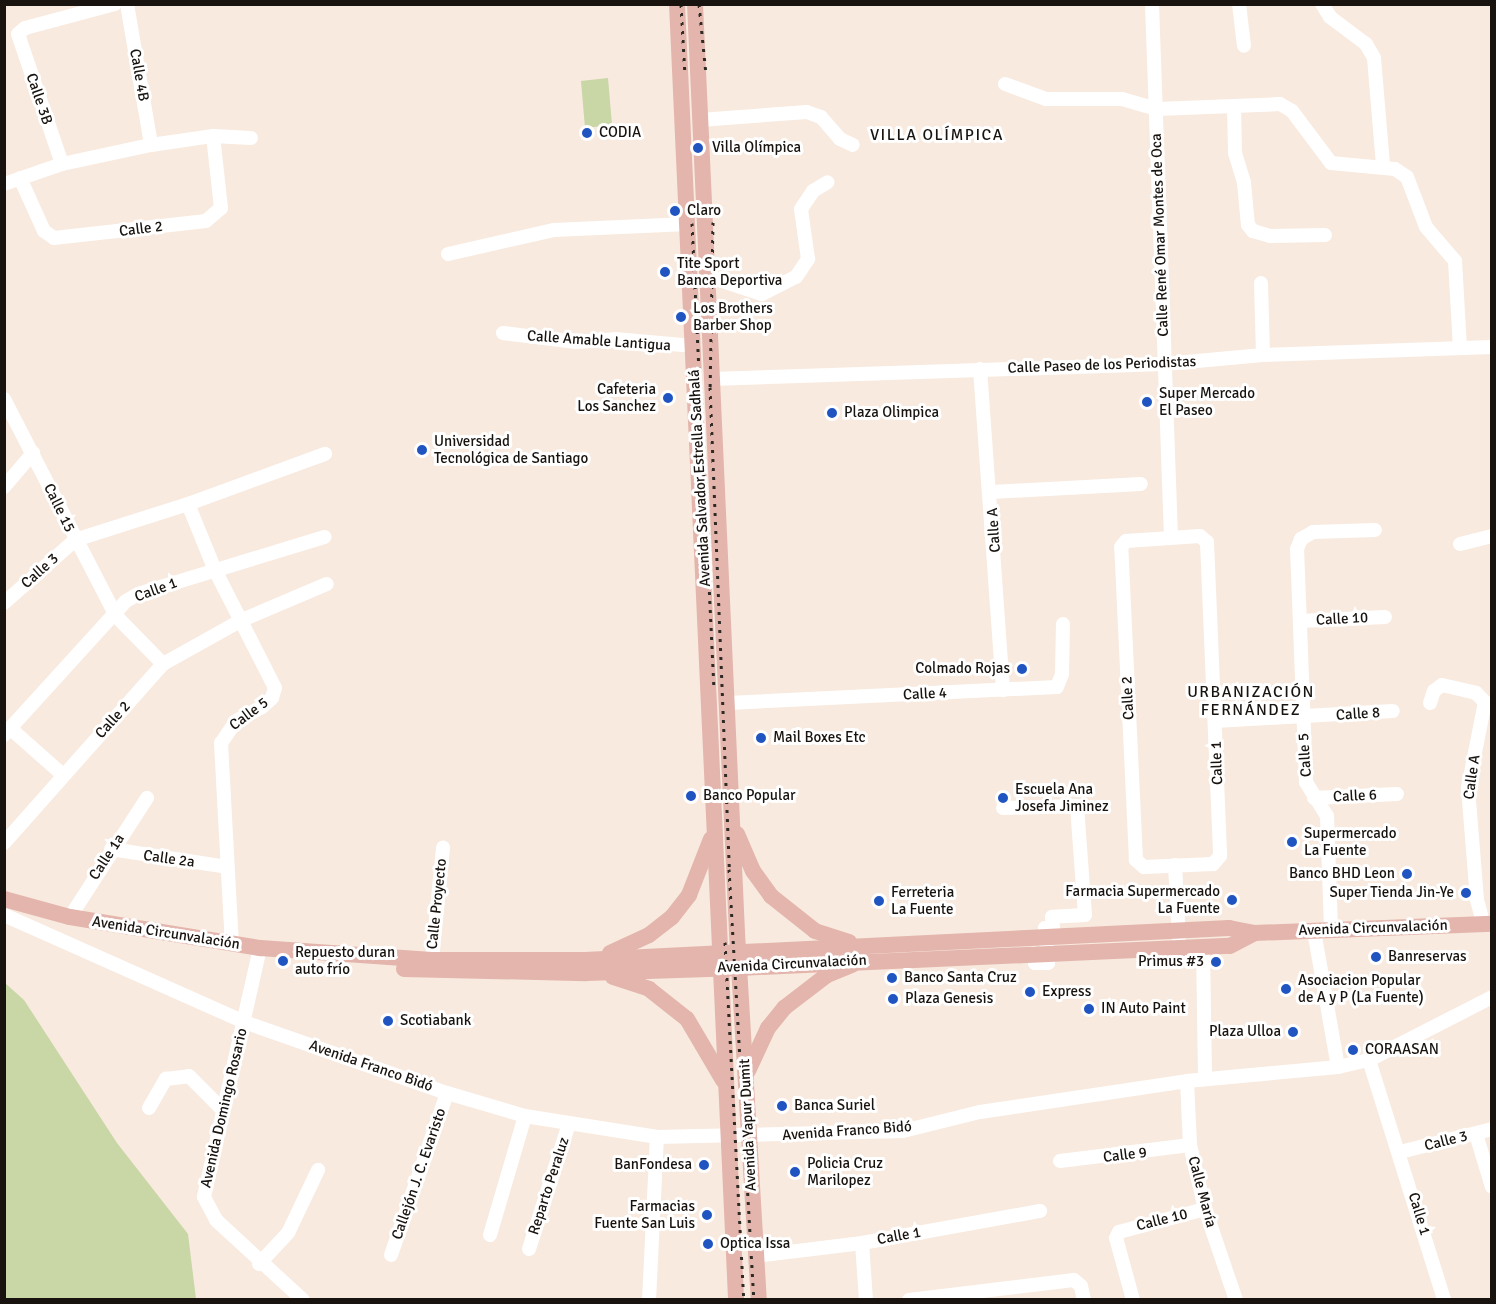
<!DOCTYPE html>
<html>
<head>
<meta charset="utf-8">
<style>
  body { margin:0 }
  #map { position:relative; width:1496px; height:1304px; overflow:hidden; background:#f8eadf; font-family:Signika,sans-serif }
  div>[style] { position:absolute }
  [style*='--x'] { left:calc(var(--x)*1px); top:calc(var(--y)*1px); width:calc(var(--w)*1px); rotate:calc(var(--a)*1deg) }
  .green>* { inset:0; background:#c9d6a6 }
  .minor>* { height:14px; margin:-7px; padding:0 7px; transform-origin:7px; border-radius:7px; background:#fff }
  .major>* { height:16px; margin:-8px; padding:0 8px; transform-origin:8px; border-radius:8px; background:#e3b5ac }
  .rail>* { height:3px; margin-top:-1.5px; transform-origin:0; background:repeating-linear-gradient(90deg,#302a25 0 3px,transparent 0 9px) }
  .dots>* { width:16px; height:16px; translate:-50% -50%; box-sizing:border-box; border:3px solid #fff; border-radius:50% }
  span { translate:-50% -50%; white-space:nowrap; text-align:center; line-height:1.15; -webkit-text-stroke:6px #fff; paint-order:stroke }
  .street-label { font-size:15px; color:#18130f }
  .poi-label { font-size:15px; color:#18130f }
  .left { translate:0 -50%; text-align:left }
  .right { translate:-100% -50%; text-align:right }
  .neighbourhood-label { font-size:16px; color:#18130f; letter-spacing:1.5px }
  .frame { position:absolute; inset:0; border:6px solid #18130f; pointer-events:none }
</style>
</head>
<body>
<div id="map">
  <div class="green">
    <div style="clip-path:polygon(608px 78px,612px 125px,585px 128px,581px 81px)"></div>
    <div style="clip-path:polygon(5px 983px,24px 1000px,117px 1143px,188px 1234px,196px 1299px,5px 1299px)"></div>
  </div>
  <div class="minor">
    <div style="--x:127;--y:4;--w:143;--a:80.3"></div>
    <div style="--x:1152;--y:4;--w:533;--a:87.96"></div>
    <div style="--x:1239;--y:4;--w:42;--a:83.2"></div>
    <div style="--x:1322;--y:4;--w:15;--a:58"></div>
    <div style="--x:1330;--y:17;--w:45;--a:36.9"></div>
    <div style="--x:1366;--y:44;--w:16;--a:60"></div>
    <div style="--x:1374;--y:58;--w:107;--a:85.2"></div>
    <div style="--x:1005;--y:84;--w:44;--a:20.1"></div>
    <div style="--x:1046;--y:99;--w:76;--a:0"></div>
    <div style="--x:1122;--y:99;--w:36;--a:16"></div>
    <div style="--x:1157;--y:109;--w:123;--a:-2.3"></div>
    <div style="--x:1280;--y:104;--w:14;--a:30"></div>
    <div style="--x:1292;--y:111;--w:65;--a:53.1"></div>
    <div style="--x:1331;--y:163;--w:64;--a:5.4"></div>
    <div style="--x:1395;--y:169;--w:14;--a:34"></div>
    <div style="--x:1407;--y:177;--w:53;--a:69.2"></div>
    <div style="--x:1426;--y:227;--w:45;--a:49.5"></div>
    <div style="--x:1455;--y:261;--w:87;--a:86.7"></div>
    <div style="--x:1234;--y:106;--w:47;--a:88.8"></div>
    <div style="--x:1235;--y:153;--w:31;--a:73"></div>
    <div style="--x:1244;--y:183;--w:42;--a:84.6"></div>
    <div style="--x:1248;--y:225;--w:8;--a:50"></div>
    <div style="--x:1253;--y:231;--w:18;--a:16"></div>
    <div style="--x:1270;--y:236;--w:55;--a:-1"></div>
    <div style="--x:700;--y:120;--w:107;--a:-4.3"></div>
    <div style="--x:807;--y:112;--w:15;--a:20"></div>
    <div style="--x:821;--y:117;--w:29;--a:49"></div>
    <div style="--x:840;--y:139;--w:14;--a:25"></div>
    <div style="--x:62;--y:164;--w:137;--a:-108.7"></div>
    <div style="--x:18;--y:34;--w:9;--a:-41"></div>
    <div style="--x:25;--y:28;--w:93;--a:-14.9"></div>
    <div style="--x:20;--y:178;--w:58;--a:65.6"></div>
    <div style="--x:44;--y:231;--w:12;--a:35"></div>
    <div style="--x:54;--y:238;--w:153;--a:-6.4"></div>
    <div style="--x:206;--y:221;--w:20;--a:-41"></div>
    <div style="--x:221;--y:208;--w:72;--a:-96.3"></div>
    <div style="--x:4;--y:184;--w:61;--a:-19"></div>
    <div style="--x:62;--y:164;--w:91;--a:-12.1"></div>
    <div style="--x:151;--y:145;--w:63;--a:-8.3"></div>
    <div style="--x:213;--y:136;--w:38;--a:3"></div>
    <div style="--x:448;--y:254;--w:109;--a:-12.8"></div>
    <div style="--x:554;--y:230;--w:134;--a:-2.6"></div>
    <div style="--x:707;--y:276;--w:58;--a:18.1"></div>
    <div style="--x:762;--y:294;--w:38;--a:-27"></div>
    <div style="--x:796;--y:277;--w:22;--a:-56"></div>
    <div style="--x:808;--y:259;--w:50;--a:-98"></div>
    <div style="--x:801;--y:209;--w:22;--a:-56"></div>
    <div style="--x:813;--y:191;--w:17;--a:-31"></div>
    <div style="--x:1261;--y:283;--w:72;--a:88.4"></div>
    <div style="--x:503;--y:333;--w:74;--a:7"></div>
    <div style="--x:576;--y:342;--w:39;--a:-4"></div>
    <div style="--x:615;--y:339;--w:79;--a:5.1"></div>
    <div style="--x:980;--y:369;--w:322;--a:85.9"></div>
    <div style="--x:712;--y:379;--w:452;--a:-1.9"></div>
    <div style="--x:1164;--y:364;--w:99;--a:-5.2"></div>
    <div style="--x:1263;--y:355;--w:229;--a:-2"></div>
    <div style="--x:4;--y:399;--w:244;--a:62.7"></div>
    <div style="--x:116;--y:616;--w:67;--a:45.6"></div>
    <div style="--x:4;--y:487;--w:45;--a:-49.5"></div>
    <div style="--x:992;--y:492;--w:149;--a:-3.1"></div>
    <div style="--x:188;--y:504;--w:71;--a:67.8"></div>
    <div style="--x:215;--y:570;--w:132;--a:63"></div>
    <div style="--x:275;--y:688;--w:10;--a:107"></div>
    <div style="--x:272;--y:698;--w:13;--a:138"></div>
    <div style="--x:262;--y:707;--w:30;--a:152"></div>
    <div style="--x:236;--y:721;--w:27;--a:124"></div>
    <div style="--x:221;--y:743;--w:200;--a:86.9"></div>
    <div style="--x:1200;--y:536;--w:9;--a:41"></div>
    <div style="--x:1207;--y:542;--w:314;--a:87.6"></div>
    <div style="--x:1220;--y:856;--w:11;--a:131"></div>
    <div style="--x:1213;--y:864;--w:69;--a:177.5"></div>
    <div style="--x:1144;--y:867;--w:11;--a:-139"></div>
    <div style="--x:1136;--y:860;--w:313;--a:-92.7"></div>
    <div style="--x:1121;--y:547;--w:8;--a:-50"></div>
    <div style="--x:1126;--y:541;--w:74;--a:-3.9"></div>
    <div style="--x:1460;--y:544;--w:33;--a:-14"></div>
    <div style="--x:4;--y:603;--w:95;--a:-41.6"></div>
    <div style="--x:75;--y:540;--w:119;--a:-17.7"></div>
    <div style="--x:188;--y:504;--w:146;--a:-20.1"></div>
    <div style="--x:1300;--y:621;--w:85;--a:-2.7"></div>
    <div style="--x:728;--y:703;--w:329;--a:-2.8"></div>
    <div style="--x:1057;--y:687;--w:14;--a:-69"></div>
    <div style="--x:1062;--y:674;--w:50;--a:-88.9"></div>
    <div style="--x:1430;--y:703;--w:13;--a:-72"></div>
    <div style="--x:1434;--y:691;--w:10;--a:-37"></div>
    <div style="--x:1442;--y:685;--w:35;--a:13"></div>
    <div style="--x:1476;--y:693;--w:13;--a:45"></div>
    <div style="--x:1485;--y:702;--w:88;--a:101.2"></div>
    <div style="--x:1468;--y:788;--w:112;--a:85.4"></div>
    <div style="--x:1477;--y:900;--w:24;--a:75"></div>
    <div style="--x:1215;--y:721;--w:178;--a:-3.2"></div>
    <div style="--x:11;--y:729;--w:69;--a:41.5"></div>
    <div style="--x:4;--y:735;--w:181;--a:-47.7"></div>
    <div style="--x:126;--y:601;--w:14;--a:-30"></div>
    <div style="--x:138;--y:594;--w:195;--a:-17"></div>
    <div style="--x:1314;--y:798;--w:83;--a:-2.8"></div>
    <div style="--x:1003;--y:808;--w:74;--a:-1.5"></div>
    <div style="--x:1077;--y:806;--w:109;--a:85.8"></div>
    <div style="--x:1085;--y:915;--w:33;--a:177"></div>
    <div style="--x:1052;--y:917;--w:11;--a:85"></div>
    <div style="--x:1053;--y:928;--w:8;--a:180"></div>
    <div style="--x:1045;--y:928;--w:35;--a:85"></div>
    <div style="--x:1048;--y:963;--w:13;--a:180"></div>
    <div style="--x:1035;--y:963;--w:10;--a:-96"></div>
    <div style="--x:4;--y:843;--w:239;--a:-48.4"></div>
    <div style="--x:163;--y:664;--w:90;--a:-29.1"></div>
    <div style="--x:242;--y:620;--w:92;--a:-23"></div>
    <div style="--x:111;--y:849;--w:117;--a:8.8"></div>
    <div style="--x:1175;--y:865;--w:73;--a:86.9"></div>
    <div style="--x:4;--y:915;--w:263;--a:24"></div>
    <div style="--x:244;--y:1022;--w:215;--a:19.3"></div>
    <div style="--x:447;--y:1093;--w:81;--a:16.4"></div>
    <div style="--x:525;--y:1116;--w:134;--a:9"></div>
    <div style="--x:657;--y:1137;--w:246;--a:-1.4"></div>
    <div style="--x:903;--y:1131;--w:79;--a:-13.9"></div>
    <div style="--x:980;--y:1112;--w:209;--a:-8.5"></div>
    <div style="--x:1187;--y:1081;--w:152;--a:-5.3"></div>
    <div style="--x:1338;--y:1067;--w:32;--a:-13"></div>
    <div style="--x:1369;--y:1060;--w:138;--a:-27.1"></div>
    <div style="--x:70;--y:917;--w:142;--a:-57.1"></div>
    <div style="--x:1331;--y:929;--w:113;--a:-92"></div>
    <div style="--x:1327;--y:816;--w:40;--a:-122"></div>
    <div style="--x:1306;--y:782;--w:233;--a:-92.2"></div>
    <div style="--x:1297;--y:549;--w:11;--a:-68"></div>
    <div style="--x:1301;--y:539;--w:14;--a:-30"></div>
    <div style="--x:1313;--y:532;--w:62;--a:-1.8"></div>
    <div style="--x:1314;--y:931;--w:138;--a:80"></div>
    <div style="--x:1203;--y:947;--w:132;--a:89.1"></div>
    <div style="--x:260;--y:948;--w:255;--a:102.7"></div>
    <div style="--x:204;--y:1197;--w:26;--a:62"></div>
    <div style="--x:216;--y:1220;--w:118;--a:42.6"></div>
    <div style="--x:432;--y:960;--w:113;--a:-84.4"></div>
    <div style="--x:1369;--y:1060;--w:251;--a:72.6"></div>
    <div style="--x:1187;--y:1081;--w:64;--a:87.3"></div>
    <div style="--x:1190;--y:1145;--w:66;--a:76.8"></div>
    <div style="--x:1205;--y:1209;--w:96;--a:71.2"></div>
    <div style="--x:149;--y:1108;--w:34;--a:-60"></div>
    <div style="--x:166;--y:1079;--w:23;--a:-7"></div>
    <div style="--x:189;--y:1076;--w:48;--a:45"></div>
    <div style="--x:1476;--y:1134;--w:55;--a:73.2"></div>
    <div style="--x:1400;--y:1152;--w:95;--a:-14"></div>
    <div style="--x:1060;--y:1161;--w:131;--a:-7"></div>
    <div style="--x:490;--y:1235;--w:124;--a:-73.6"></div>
    <div style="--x:862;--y:1243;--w:57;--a:86"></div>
    <div style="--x:529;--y:1249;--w:131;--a:-72.3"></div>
    <div style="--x:391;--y:1255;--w:171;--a:-70.9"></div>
    <div style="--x:756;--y:1256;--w:107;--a:-7"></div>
    <div style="--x:862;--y:1243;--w:181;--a:-10.2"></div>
    <div style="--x:259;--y:1264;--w:42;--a:-46.9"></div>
    <div style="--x:288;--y:1233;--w:70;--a:-64.5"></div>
    <div style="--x:649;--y:1300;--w:163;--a:-87.2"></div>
    <div style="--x:909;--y:1300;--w:166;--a:-6.9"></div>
    <div style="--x:1074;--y:1280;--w:9;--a:41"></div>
    <div style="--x:1081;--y:1286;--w:14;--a:78"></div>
    <div style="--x:1133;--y:1300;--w:64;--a:-105.3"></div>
    <div style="--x:1116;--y:1238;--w:7;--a:-63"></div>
    <div style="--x:1119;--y:1232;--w:89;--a:-15"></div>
  </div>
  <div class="major">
    <div style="--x:677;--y:4;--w:1297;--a:87.39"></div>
    <div style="--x:695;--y:4;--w:930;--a:87.41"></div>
    <div style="--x:737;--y:933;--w:368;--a:86.6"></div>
    <div style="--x:737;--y:834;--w:40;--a:66.6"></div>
    <div style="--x:753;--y:871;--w:31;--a:54"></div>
    <div style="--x:771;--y:896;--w:56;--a:38.5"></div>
    <div style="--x:815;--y:931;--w:36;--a:18"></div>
    <div style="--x:4;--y:899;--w:68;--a:15.3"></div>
    <div style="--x:70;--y:917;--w:193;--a:9.3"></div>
    <div style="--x:260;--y:948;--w:172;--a:4"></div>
    <div style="--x:432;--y:960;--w:153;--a:0"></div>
    <div style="--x:585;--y:960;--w:645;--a:-2.84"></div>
    <div style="--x:1229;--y:928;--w:25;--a:11"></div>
    <div style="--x:1254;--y:933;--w:238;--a:-2.2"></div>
    <div style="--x:610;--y:953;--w:43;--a:-24.8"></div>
    <div style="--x:649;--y:935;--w:29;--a:-38"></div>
    <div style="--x:672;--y:917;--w:28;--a:-52"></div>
    <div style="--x:689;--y:895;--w:60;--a:-68.6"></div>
    <div style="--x:404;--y:969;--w:182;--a:1.3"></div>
    <div style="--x:586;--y:973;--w:153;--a:-1.9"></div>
    <div style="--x:739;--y:968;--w:491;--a:-2.6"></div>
    <div style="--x:1230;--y:946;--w:27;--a:-28"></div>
    <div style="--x:613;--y:977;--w:38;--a:18"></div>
    <div style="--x:649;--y:989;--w:48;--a:38.3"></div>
    <div style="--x:687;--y:1019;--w:71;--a:59.5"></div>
    <div style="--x:748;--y:1071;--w:47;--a:-65.1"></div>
    <div style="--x:768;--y:1028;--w:26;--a:-51"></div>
    <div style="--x:784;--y:1008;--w:54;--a:-37.5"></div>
    <div style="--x:827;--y:975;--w:27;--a:-22"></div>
  </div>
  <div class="rail">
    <div style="--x:681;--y:4;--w:71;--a:86.8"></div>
    <div style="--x:699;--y:4;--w:70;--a:84.3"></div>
    <div style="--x:713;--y:222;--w:165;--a:91"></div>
    <div style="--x:710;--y:387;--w:482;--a:87.7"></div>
    <div style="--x:729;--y:869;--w:432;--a:86.7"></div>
    <div style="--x:692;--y:223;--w:468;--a:87.3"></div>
    <div style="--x:725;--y:942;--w:359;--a:87"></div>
  </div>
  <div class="dots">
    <div style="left:587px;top:133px;background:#1f54c1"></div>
    <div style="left:698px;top:148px;background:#1f54c1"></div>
    <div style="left:675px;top:211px;background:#1f54c1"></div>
    <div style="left:665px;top:272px;background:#1f54c1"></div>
    <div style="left:681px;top:317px;background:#1f54c1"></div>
    <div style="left:668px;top:398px;background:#1f54c1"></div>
    <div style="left:1147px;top:402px;background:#1f54c1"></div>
    <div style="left:832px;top:413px;background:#1f54c1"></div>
    <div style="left:422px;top:450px;background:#1f54c1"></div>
    <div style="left:1022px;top:669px;background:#1f54c1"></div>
    <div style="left:761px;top:738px;background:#1f54c1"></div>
    <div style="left:691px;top:796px;background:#1f54c1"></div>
    <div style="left:1003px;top:798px;background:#1f54c1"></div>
    <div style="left:1292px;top:842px;background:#1f54c1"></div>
    <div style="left:1407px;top:874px;background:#1f54c1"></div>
    <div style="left:1466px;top:893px;background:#1f54c1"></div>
    <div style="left:1232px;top:900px;background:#1f54c1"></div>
    <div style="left:879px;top:901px;background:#1f54c1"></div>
    <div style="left:1376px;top:957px;background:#1f54c1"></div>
    <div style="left:283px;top:961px;background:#1f54c1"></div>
    <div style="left:1216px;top:962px;background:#1f54c1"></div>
    <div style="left:892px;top:978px;background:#1f54c1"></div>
    <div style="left:1286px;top:989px;background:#1f54c1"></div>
    <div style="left:1030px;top:992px;background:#1f54c1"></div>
    <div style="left:893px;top:999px;background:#1f54c1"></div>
    <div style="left:1089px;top:1009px;background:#1f54c1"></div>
    <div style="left:388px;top:1021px;background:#1f54c1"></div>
    <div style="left:1293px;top:1032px;background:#1f54c1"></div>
    <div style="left:1353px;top:1050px;background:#1f54c1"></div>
    <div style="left:782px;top:1106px;background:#1f54c1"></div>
    <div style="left:704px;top:1165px;background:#1f54c1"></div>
    <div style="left:795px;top:1172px;background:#1f54c1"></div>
    <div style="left:707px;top:1215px;background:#1f54c1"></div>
    <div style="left:708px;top:1244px;background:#1f54c1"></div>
  </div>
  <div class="street-label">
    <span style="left:139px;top:75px;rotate:80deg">Calle 4B</span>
    <span style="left:39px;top:99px;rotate:71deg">Calle 3B</span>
    <span style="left:141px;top:229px;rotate:-7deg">Calle 2</span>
    <span style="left:1160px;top:235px;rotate:-92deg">Calle René Omar Montes de Oca</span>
    <span style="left:599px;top:341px;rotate:4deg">Calle Amable Lantigua</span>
    <span style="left:1102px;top:365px;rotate:-2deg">Calle Paseo de los Periodistas</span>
    <span style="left:700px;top:478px;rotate:-93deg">Avenida Salvador Estrella Sadhalá</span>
    <span style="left:59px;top:508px;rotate:64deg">Calle 15</span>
    <span style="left:994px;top:530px;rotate:-94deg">Calle A</span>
    <span style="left:40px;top:571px;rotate:-42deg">Calle 3</span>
    <span style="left:156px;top:590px;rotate:-20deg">Calle 1</span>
    <span style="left:1342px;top:619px;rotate:-3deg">Calle 10</span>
    <span style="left:925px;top:694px;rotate:-3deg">Calle 4</span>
    <span style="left:1128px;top:698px;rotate:-93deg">Calle 2</span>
    <span style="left:249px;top:714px;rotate:-37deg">Calle 5</span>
    <span style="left:1358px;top:714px;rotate:-4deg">Calle 8</span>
    <span style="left:113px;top:720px;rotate:-48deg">Calle 2</span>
    <span style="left:1305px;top:755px;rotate:-94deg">Calle 5</span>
    <span style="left:1217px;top:763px;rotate:-92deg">Calle 1</span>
    <span style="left:1472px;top:777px;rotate:-82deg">Calle A</span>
    <span style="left:1355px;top:796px;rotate:-3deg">Calle 6</span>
    <span style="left:107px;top:857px;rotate:-57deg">Calle 1a</span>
    <span style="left:169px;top:859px;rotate:8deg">Calle 2a</span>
    <span style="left:437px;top:904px;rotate:-84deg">Calle Proyecto</span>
    <span style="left:1373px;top:928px;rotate:-2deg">Avenida Circunvalación</span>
    <span style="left:166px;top:933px;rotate:9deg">Avenida Circunvalación</span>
    <span style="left:792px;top:964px;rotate:-3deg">Avenida Circunvalación</span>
    <span style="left:371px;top:1066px;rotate:19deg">Avenida Franco Bidó</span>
    <span style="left:224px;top:1108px;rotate:-77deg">Avenida Domingo Rosario</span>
    <span style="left:748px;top:1125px;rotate:-93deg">Avenida Yapur Dumit</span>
    <span style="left:847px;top:1131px;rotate:-4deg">Avenida Franco Bidó</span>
    <span style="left:1446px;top:1141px;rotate:-14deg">Calle 3</span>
    <span style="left:1125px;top:1155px;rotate:-7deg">Calle 9</span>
    <span style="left:419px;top:1174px;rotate:-71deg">Callejón J. C. Evaristo</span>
    <span style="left:549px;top:1186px;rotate:-72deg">Reparto Peraluz</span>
    <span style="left:1202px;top:1192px;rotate:75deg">Calle María</span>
    <span style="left:1419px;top:1214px;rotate:73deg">Calle 1</span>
    <span style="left:1162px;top:1220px;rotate:-14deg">Calle 10</span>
    <span style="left:899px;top:1236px;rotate:-10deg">Calle 1</span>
  </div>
  <div class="poi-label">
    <span class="left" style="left:599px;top:133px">CODIA</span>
    <span class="left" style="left:712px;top:148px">Villa Olímpica</span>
    <span class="left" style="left:687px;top:211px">Claro</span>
    <span class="left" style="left:677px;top:272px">Tite Sport<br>Banca Deportiva</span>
    <span class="left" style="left:693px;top:317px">Los Brothers<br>Barber Shop</span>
    <span class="right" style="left:656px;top:398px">Cafeteria<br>Los Sanchez</span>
    <span class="left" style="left:1159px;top:402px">Super Mercado<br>El Paseo</span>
    <span class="left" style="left:844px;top:413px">Plaza Olimpica</span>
    <span class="left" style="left:434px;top:450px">Universidad<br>Tecnológica de Santiago</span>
    <span class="right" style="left:1010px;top:669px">Colmado Rojas</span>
    <span class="left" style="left:773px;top:738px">Mail Boxes Etc</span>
    <span class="left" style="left:1015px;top:798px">Escuela Ana<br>Josefa Jiminez</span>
    <span class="left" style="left:703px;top:796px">Banco Popular</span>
    <span class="left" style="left:1304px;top:842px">Supermercado<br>La Fuente</span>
    <span class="right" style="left:1395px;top:874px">Banco BHD Leon</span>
    <span class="right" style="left:1220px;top:900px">Farmacia Supermercado<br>La Fuente</span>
    <span class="left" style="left:891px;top:901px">Ferreteria<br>La Fuente</span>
    <span class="right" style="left:1454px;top:893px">Super Tienda Jin-Ye</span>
    <span class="left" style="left:295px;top:961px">Repuesto duran<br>auto frío</span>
    <span class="left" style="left:1388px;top:957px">Banreservas</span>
    <span class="right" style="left:1204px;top:962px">Primus #3</span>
    <span class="left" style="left:904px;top:978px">Banco Santa Cruz</span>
    <span class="left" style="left:1298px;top:989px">Asociacion Popular<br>de A y P (La Fuente)</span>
    <span class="left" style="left:1042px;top:992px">Express</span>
    <span class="left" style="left:905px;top:999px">Plaza Genesis</span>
    <span class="left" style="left:1101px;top:1009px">IN Auto Paint</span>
    <span class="left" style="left:400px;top:1021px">Scotiabank</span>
    <span class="right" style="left:1281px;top:1032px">Plaza Ulloa</span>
    <span class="left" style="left:1365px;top:1050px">CORAASAN</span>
    <span class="left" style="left:794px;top:1106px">Banca Suriel</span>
    <span class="left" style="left:807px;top:1172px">Policia Cruz<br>Marilopez</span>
    <span class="right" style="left:692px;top:1165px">BanFondesa</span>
    <span class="right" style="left:695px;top:1215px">Farmacias<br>Fuente San Luis</span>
    <span class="left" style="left:720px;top:1244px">Optica Issa</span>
  </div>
  <div class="neighbourhood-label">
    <span style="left:937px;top:135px">VILLA OLÍMPICA</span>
    <span style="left:1251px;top:701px">URBANIZACIÓN<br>FERNÁNDEZ</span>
  </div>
  <div class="frame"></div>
</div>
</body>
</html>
